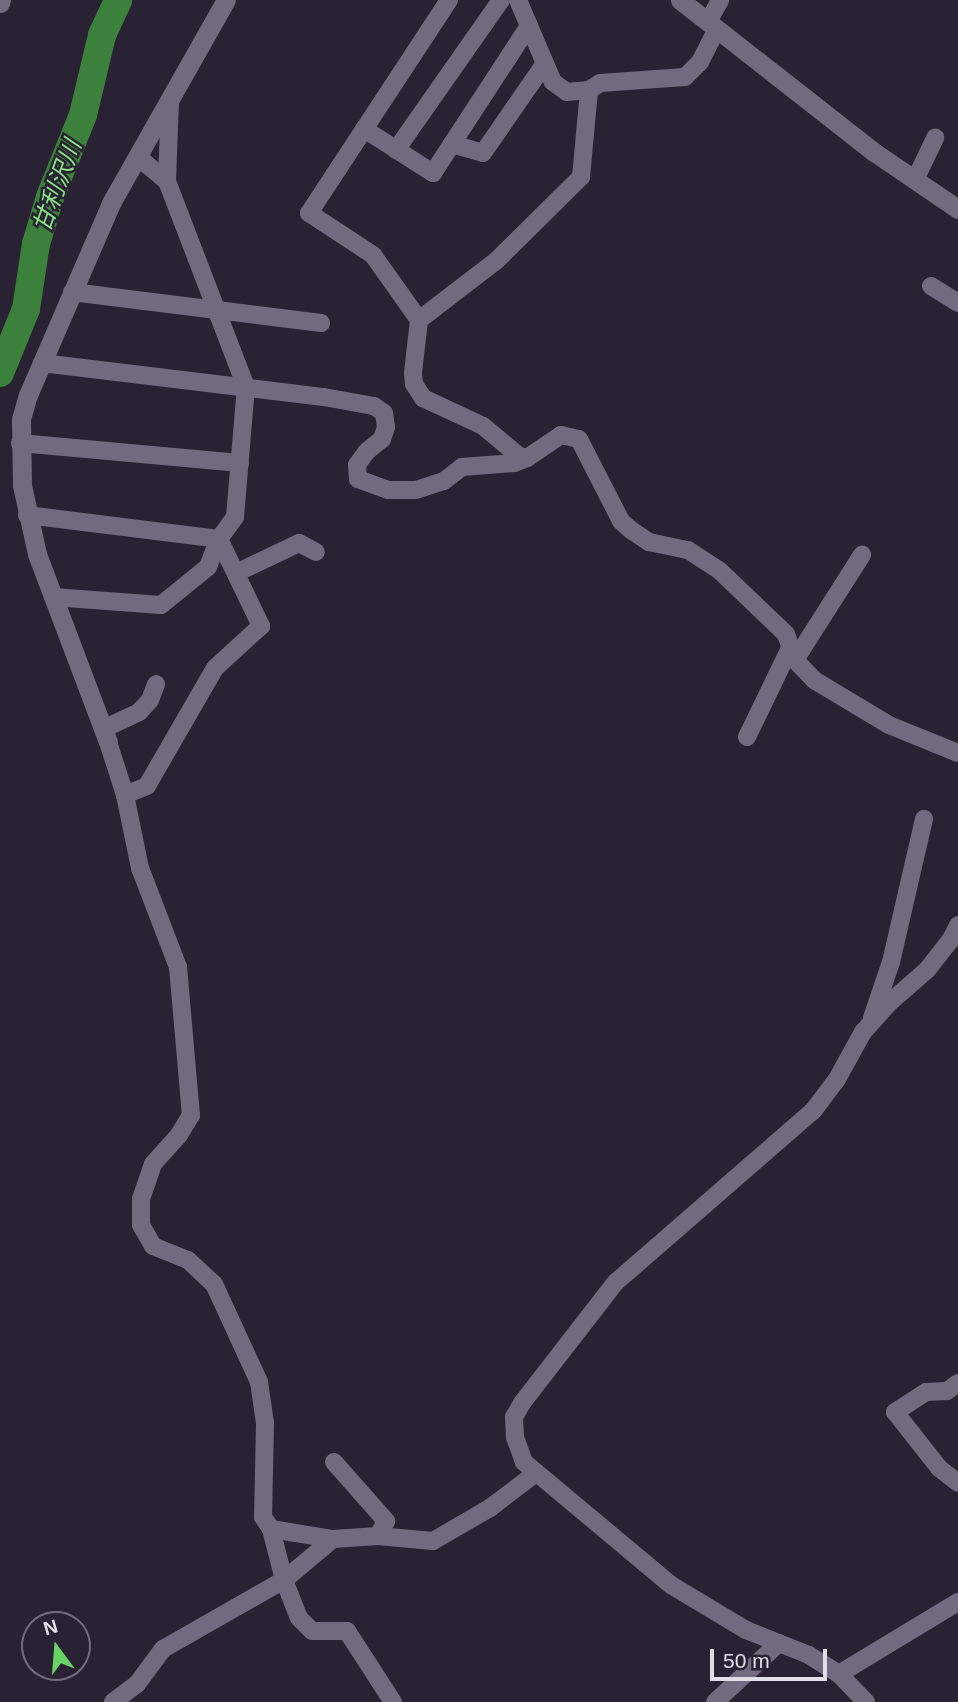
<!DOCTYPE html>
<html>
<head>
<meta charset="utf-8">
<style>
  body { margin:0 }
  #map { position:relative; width:958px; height:1702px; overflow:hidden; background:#292233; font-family:Helvetica,"Noto Sans JP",sans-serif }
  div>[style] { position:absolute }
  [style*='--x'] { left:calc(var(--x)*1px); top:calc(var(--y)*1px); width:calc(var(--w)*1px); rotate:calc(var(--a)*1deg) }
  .river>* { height:28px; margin:-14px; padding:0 14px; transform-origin:14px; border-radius:14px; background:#3c813b }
  .minor>* { height:18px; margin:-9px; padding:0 9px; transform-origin:9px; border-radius:9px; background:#726b7f }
  .tertiary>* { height:19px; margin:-9.5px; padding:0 9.5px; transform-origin:9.5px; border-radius:9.5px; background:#726b7f }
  span { translate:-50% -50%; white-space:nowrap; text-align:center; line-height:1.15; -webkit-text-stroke:5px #292233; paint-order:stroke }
  .water-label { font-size:24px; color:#87e384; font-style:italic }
  .north { position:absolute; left:21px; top:1611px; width:70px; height:70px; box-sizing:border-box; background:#292233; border:2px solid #736d7c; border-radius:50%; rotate:344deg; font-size:19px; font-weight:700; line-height:28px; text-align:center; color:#e2dee9 }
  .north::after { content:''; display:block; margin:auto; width:24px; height:32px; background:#67d466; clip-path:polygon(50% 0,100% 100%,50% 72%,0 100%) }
  .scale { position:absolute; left:710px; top:1649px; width:117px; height:32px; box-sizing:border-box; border:4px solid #e2dee9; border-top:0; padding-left:9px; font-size:21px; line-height:24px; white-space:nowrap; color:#e2dee9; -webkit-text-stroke:5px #292233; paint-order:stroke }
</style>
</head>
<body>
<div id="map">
  <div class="river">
    <div style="--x:0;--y:373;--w:69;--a:-67.9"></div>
    <div style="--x:26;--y:309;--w:66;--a:-81.3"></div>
    <div style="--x:36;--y:244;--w:49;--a:-73.4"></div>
    <div style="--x:50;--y:197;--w:88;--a:-68.1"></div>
    <div style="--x:83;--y:115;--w:82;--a:-76.6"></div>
    <div style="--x:102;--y:35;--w:38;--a:-65"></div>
  </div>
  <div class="minor">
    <div style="--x:449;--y:0;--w:255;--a:123.3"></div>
    <div style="--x:309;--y:213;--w:77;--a:33.3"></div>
    <div style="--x:373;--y:255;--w:80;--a:54.7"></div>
    <div style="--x:419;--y:320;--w:53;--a:96.5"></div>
    <div style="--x:413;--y:373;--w:11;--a:85"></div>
    <div style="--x:414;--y:384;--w:17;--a:57"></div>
    <div style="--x:423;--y:398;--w:66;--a:25"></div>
    <div style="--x:483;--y:426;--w:47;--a:39.8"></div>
    <div style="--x:519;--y:456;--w:8;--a:14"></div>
    <div style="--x:527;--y:458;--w:41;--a:-34.1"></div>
    <div style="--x:561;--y:435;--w:18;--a:13"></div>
    <div style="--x:579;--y:439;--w:92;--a:62.9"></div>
    <div style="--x:621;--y:521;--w:13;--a:42"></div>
    <div style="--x:631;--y:530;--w:22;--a:34"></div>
    <div style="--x:649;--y:542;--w:40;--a:12"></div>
    <div style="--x:688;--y:550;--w:38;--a:33"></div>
    <div style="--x:720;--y:571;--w:91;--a:43.7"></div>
    <div style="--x:786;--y:634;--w:28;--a:71"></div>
    <div style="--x:795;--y:660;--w:28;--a:46"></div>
    <div style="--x:814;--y:680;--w:87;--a:31"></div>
    <div style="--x:889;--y:725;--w:74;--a:22.1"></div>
    <div style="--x:518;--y:0;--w:89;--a:66.9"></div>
    <div style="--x:553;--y:82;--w:17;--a:36"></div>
    <div style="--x:567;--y:92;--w:22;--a:-5"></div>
    <div style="--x:589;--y:90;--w:13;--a:-32"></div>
    <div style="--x:600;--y:83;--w:85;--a:-4"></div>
    <div style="--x:685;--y:77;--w:21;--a:-45"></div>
    <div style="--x:700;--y:62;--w:37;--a:-63"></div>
    <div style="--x:708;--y:22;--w:25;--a:-61"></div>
    <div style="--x:364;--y:129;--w:82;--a:32.5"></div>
    <div style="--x:433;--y:173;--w:176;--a:-56.9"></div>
    <div style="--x:452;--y:144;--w:32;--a:16"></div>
    <div style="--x:483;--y:153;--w:109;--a:-55.4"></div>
    <div style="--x:396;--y:150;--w:183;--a:-55"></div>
    <div style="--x:138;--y:157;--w:38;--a:40"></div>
    <div style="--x:915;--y:180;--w:47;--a:-64.5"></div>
    <div style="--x:931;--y:286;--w:32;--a:32"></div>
    <div style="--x:72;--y:292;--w:251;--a:7.1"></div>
    <div style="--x:419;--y:320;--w:97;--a:-37.5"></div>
    <div style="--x:496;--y:261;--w:120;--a:-44.7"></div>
    <div style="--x:581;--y:177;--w:87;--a:-84.7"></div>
    <div style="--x:42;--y:363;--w:284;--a:6.9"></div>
    <div style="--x:324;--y:397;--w:51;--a:10.2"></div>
    <div style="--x:374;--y:406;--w:12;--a:35"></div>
    <div style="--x:384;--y:413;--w:14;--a:82"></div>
    <div style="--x:386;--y:427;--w:13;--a:108"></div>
    <div style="--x:382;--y:439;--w:19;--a:141"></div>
    <div style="--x:367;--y:451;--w:17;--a:126"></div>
    <div style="--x:357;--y:465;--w:14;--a:86"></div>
    <div style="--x:358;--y:479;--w:32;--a:20"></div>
    <div style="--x:388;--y:490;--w:28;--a:0"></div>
    <div style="--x:416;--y:490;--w:29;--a:-18"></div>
    <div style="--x:444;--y:481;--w:23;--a:-38"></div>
    <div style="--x:462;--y:467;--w:52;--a:-4.4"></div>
    <div style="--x:514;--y:463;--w:14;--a:-21"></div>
    <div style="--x:20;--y:443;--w:221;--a:5.2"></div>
    <div style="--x:27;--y:515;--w:193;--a:7.1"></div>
    <div style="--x:219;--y:539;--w:97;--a:64.2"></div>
    <div style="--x:261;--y:626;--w:62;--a:137.6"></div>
    <div style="--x:215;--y:668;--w:136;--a:120"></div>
    <div style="--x:147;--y:786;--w:24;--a:158"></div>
    <div style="--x:236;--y:573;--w:70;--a:-25.5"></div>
    <div style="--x:299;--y:543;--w:19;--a:28"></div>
    <div style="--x:53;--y:597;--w:108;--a:4.2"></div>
    <div style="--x:161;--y:605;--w:60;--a:-39"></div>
    <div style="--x:208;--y:567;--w:30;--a:-69"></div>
    <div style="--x:219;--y:539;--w:27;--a:-54"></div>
    <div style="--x:235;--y:517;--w:130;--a:-85.2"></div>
    <div style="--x:246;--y:387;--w:221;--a:-111"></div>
    <div style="--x:167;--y:181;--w:81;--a:-87.9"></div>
    <div style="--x:795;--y:660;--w:125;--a:-57.5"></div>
    <div style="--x:103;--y:729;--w:40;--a:-25"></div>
    <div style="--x:139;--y:712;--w:16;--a:-47"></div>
    <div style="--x:150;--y:700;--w:17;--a:-69"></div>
    <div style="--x:747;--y:737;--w:99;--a:-64.2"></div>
    <div style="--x:108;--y:742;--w:56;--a:72.2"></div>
    <div style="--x:125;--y:795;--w:75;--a:78.4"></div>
    <div style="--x:140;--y:868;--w:106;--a:69"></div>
    <div style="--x:178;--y:967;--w:149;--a:85"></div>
    <div style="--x:191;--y:1115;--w:23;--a:121"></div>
    <div style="--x:179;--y:1135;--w:39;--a:132"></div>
    <div style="--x:153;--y:1164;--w:37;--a:109"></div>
    <div style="--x:141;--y:1199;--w:26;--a:90"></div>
    <div style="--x:141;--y:1225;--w:24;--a:60"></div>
    <div style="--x:153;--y:1246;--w:38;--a:22"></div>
    <div style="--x:188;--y:1260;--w:35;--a:43"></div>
    <div style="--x:214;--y:1284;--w:108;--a:65.3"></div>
    <div style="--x:259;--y:1382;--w:41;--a:81.7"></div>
    <div style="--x:265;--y:1423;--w:94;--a:91.2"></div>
    <div style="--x:263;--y:1517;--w:14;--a:56"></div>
    <div style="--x:271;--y:1529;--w:63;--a:9.2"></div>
    <div style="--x:333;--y:1539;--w:45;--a:-3.8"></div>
    <div style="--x:378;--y:1536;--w:55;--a:5.2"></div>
    <div style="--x:433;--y:1541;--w:66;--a:-30.1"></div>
    <div style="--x:490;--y:1508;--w:58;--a:-37.3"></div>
    <div style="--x:872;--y:1018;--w:59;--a:-71.3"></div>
    <div style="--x:891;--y:962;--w:147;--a:-77"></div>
    <div style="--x:958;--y:1383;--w:14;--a:144"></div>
    <div style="--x:947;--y:1391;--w:21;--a:177"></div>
    <div style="--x:926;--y:1392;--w:37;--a:147"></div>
    <div style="--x:895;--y:1412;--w:71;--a:51.8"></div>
    <div style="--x:939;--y:1468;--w:24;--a:38"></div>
    <div style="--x:334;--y:1462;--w:79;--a:48.6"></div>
    <div style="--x:386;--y:1521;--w:17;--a:118"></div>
    <div style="--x:271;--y:1529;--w:53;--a:75.7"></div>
    <div style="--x:284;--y:1580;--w:41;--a:68.5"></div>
    <div style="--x:299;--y:1618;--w:18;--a:45"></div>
    <div style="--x:312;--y:1631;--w:35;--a:0"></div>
    <div style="--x:347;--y:1631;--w:85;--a:57.1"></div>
    <div style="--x:839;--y:1674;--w:139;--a:-31.2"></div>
    <div style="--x:113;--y:1702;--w:30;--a:-37"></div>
    <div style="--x:137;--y:1684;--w:44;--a:-53.4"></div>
    <div style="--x:163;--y:1649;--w:139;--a:-29.7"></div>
    <div style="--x:284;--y:1580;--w:64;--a:-39.9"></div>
    <div style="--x:715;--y:1702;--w:87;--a:-42.7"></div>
    <div style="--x:866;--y:1702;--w:39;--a:-134"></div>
    <div style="--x:839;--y:1674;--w:36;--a:-148"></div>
    <div style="--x:809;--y:1655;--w:68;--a:-158.4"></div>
    <div style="--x:746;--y:1630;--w:87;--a:-149"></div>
    <div style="--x:671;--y:1585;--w:192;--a:-140.1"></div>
    <div style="--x:524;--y:1462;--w:27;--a:-110"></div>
    <div style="--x:515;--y:1437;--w:20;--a:-93"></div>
    <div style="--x:514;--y:1417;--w:16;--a:-60"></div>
    <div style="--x:522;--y:1403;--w:153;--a:-52.2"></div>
    <div style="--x:616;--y:1282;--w:261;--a:-41"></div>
    <div style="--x:813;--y:1111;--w:38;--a:-53"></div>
    <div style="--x:836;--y:1081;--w:56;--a:-61.1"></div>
    <div style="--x:863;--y:1032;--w:38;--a:-48"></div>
    <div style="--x:888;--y:1004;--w:52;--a:-41.1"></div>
    <div style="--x:927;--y:970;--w:37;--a:-52"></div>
    <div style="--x:950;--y:941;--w:18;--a:-63"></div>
  </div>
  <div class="tertiary">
    <div style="--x:680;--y:0;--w:246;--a:38.1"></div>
    <div style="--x:874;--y:152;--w:102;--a:34.2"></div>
    <div style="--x:0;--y:3;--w:3;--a:-72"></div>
    <div style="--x:108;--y:742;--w:201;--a:-110.7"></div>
    <div style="--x:37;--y:554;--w:71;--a:-102.3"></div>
    <div style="--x:22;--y:485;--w:66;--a:-90.9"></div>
    <div style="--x:21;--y:419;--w:25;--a:-74"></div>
    <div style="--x:28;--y:395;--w:209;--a:-66.6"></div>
    <div style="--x:111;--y:203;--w:233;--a:-60.5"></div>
  </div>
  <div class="water-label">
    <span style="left:57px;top:186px;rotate:-70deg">甘利沢川</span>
  </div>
  <div class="north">N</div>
  <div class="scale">50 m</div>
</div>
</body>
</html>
